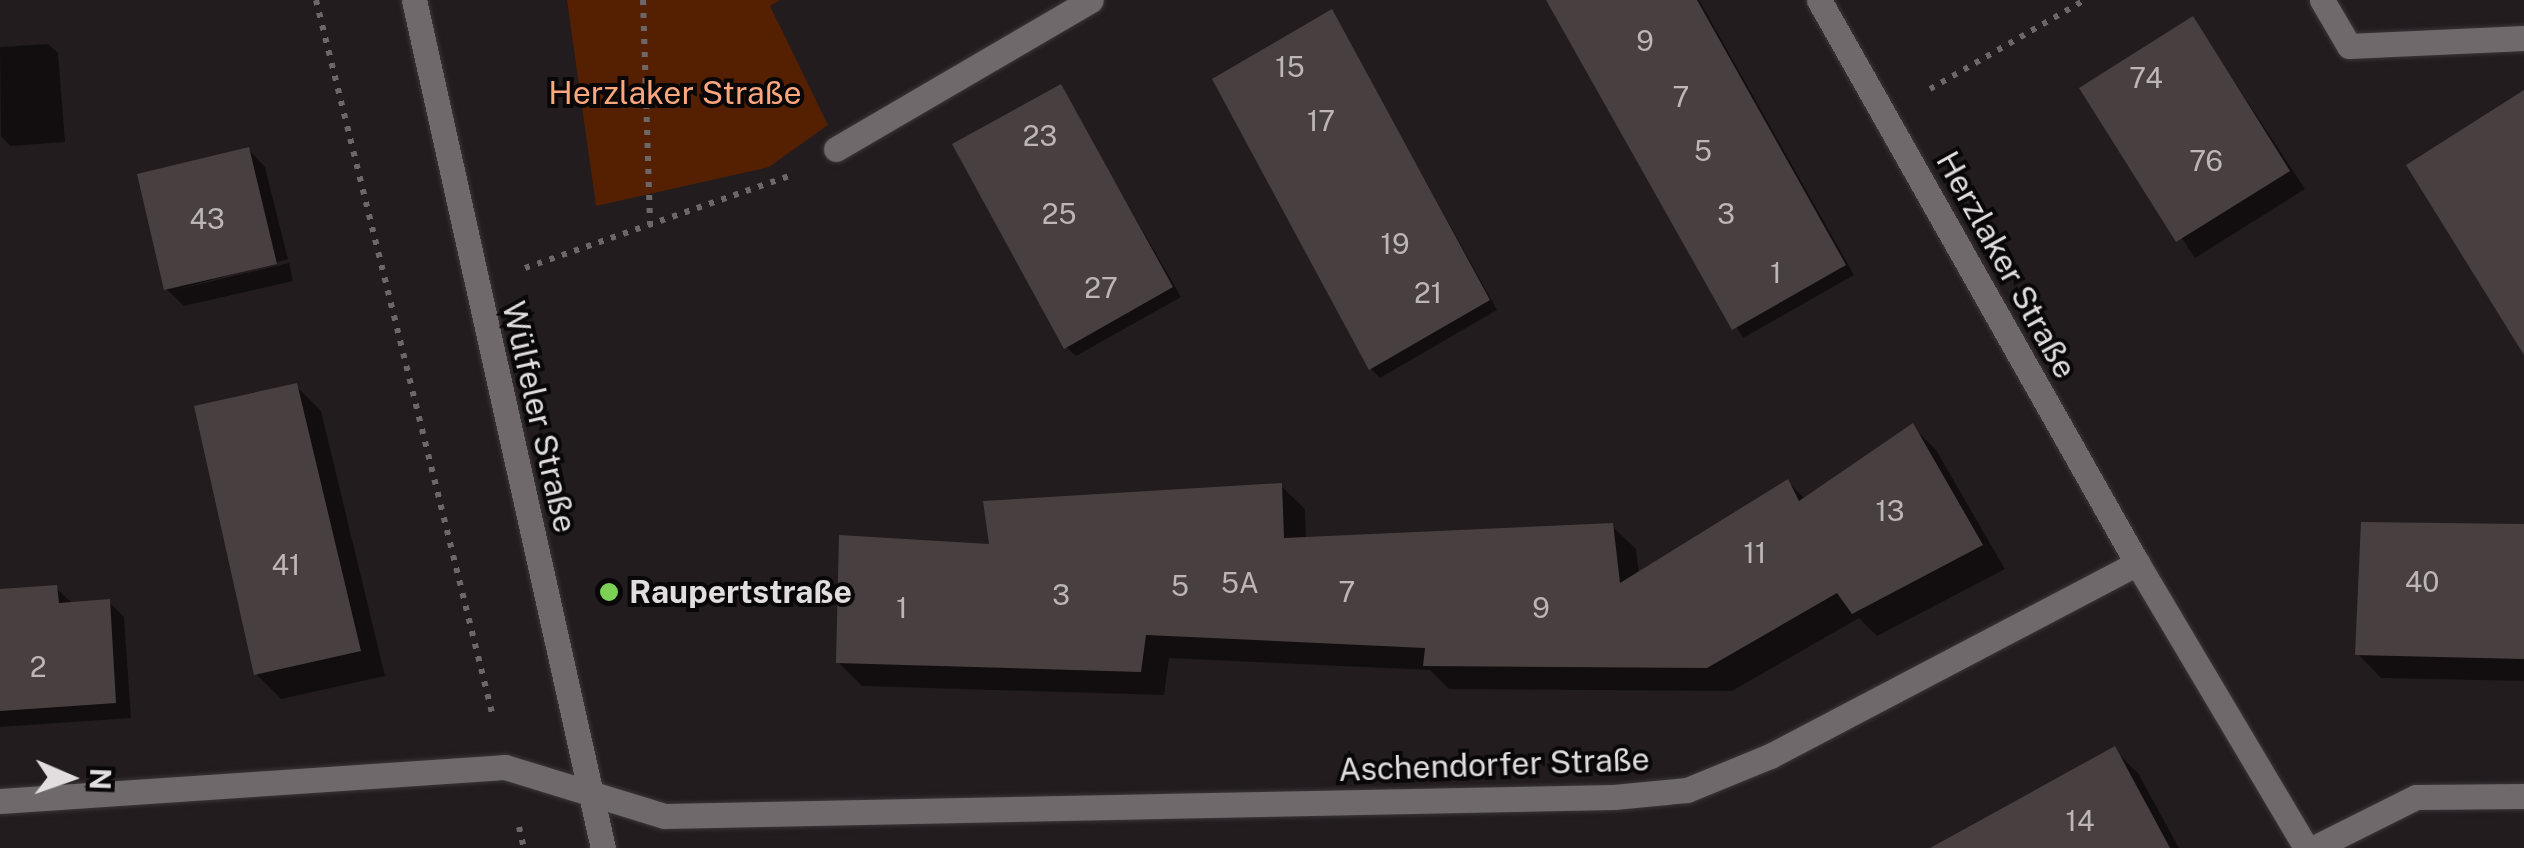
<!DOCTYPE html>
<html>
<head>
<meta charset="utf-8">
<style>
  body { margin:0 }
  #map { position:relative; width:2524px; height:848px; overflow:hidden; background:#221c1f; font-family:"Public Sans",sans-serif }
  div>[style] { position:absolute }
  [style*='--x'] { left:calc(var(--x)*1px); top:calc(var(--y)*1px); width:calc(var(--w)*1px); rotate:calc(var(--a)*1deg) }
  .green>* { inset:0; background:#542001 }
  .shadow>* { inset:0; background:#0007 }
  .building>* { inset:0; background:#484040 }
  .path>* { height:6px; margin-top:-3px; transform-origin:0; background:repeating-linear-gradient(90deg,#6d676a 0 5px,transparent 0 13px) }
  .roads { filter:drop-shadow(0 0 2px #3a3638) drop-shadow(0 0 2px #3a3638) }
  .service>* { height:25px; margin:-12.5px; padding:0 12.5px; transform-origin:12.5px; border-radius:12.5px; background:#70696c }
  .minor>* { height:25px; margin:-12.5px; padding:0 12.5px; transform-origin:12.5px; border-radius:12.5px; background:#70696c }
  .secondary>* { height:25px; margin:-12.5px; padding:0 12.5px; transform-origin:12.5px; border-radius:12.5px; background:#70696c }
  .dots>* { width:28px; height:28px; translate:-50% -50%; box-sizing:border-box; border:5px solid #0a0708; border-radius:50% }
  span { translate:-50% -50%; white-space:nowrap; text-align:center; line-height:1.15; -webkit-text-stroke:8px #0a0708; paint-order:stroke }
  .number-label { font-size:28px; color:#bcb6b8 }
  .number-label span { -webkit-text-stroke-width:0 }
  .park-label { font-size:32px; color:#fca77e }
  .street-label { font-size:32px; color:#e2dee0 }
  .poi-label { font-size:32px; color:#e2dee0; font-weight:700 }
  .left { translate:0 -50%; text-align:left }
  .north { position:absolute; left:20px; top:728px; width:100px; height:100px; -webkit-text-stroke:8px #0a0708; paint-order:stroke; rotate:92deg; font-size:28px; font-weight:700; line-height:40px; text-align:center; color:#e2dee0 }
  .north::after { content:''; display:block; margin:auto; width:35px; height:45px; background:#e2dee0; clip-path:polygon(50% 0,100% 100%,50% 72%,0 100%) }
</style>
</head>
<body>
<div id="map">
  <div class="green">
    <div style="clip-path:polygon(567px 0,780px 0,770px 6px,828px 125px,769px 167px,596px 206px)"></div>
  </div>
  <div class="shadow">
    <div style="clip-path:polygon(1549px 0,1699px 0,1854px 275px,1743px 338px)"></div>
    <div style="clip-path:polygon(1332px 12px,1497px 310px,1380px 378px,1371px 369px)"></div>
    <div style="clip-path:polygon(2193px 19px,2305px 189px,2195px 258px,2082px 88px)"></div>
    <div style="clip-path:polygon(48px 44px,58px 53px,65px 142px,10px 146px,1px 136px,0 47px)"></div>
    <div style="clip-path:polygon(1060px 87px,1181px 297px,1076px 356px,1066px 347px)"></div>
    <div style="clip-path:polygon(248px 149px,265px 167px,288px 259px,175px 290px,289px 263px,293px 281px,184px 306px,166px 289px)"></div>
    <div style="clip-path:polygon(296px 386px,321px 411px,385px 676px,281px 699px,256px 674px)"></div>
    <div style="clip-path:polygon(1912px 426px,1936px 450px,2005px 569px,1877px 636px,1859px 618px,1732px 691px,1449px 689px,1430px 670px,1169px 658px,1164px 695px,862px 686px,838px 662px,992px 547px,1281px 486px,1305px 509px,1306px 539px,1612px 526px,1636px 549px,1639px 574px,1788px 482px,1806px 500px)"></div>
    <div style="clip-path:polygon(2524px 527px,2524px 681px,2381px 678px,2358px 654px)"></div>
    <div style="clip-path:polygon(56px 588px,73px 604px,109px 602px,124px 617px,131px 718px,0 727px,0 592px)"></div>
    <div style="clip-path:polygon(2114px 750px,2138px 773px,2179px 848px,1992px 848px)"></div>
  </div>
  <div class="building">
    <div style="clip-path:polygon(1546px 0,1697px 0,1846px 265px,1732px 330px)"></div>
    <div style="clip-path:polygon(1332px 9px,1490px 300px,1369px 370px,1212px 79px)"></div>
    <div style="clip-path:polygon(2193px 16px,2290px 171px,2176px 242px,2079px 88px)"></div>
    <div style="clip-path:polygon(1061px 84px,1173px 287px,1064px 349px,952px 144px)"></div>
    <div style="clip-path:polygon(2524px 90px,2524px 355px,2406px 165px)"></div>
    <div style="clip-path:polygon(249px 147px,277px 264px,164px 290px,137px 174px)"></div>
    <div style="clip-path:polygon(297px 383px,361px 651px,254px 675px,194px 406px)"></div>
    <div style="clip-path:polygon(1913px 423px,1983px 545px,1852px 614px,1837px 593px,1707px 668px,1423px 666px,1425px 648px,1146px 635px,1141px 672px,836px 663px,839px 535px,989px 544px,983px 501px,1282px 483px,1284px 538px,1613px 523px,1620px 583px,1788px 479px,1799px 501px)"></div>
    <div style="clip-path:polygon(2361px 522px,2524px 524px,2524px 659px,2355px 655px)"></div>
    <div style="clip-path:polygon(57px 585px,59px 603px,110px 599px,116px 703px,0 711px,0 589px)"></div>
    <div style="clip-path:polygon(2115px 746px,2170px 848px,1930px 848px)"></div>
  </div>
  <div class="path">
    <div style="--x:316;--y:0;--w:739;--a:76.13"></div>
    <div style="--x:643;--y:0;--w:225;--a:88.2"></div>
    <div style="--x:1930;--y:89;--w:179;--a:-29.9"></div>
    <div style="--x:525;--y:268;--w:283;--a:-19.2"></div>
    <div style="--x:519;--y:827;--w:22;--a:77"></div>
  </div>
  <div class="roads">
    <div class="service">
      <div style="--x:836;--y:149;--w:295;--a:-30.3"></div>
    </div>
    <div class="minor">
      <div style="--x:1819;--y:0;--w:647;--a:60.54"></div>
      <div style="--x:2322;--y:0;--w:53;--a:59.6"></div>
      <div style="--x:2349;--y:46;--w:175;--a:-2.6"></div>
      <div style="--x:0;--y:801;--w:506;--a:-3.85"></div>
      <div style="--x:505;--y:767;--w:166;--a:17.1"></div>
      <div style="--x:664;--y:816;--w:950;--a:-1.15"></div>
      <div style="--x:1614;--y:797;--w:73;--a:-5.5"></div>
      <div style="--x:1687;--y:790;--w:90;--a:-22.3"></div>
      <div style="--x:1770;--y:756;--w:415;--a:-27.7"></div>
      <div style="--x:2137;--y:563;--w:331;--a:59.3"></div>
      <div style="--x:2314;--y:848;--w:114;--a:-26.6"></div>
      <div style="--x:2416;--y:797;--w:108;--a:-0.5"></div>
    </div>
    <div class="secondary">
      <div style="--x:414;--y:0;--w:869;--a:77.44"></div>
    </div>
  </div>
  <div class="dots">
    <div style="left:609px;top:592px;background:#7ad156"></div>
  </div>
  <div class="number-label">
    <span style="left:1645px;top:41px">9</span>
    <span style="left:1290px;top:67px">15</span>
    <span style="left:2146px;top:78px">74</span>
    <span style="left:1681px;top:97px">7</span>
    <span style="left:1321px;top:121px">17</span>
    <span style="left:1040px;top:136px">23</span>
    <span style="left:1703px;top:151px">5</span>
    <span style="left:2206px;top:161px">76</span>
    <span style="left:1059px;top:214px">25</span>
    <span style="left:1726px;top:214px">3</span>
    <span style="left:207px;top:219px">43</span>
    <span style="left:1395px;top:244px">19</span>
    <span style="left:1776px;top:273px">1</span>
    <span style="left:1101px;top:288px">27</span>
    <span style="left:1428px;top:293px">21</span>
    <span style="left:1890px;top:511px">13</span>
    <span style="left:1755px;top:553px">11</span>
    <span style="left:286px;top:565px">41</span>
    <span style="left:2422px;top:582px">40</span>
    <span style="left:1240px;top:583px">5A</span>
    <span style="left:1180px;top:586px">5</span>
    <span style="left:1347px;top:592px">7</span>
    <span style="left:1061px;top:595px">3</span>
    <span style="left:902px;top:608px">1</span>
    <span style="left:1541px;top:608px">9</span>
    <span style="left:38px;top:667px">2</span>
    <span style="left:2080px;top:821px">14</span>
  </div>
  <div class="park-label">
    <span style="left:675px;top:93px">Herzlaker Straße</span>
  </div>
  <div class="street-label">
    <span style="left:2006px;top:265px;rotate:61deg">Herzlaker Straße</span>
    <span style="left:539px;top:417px;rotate:77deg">Wülfeler Straße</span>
    <span style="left:1494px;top:765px;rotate:-2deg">Aschendorfer Straße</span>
  </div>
  <div class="poi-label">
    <span class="left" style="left:629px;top:592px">Raupertstraße</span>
  </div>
  <div class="north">N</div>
</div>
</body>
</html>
